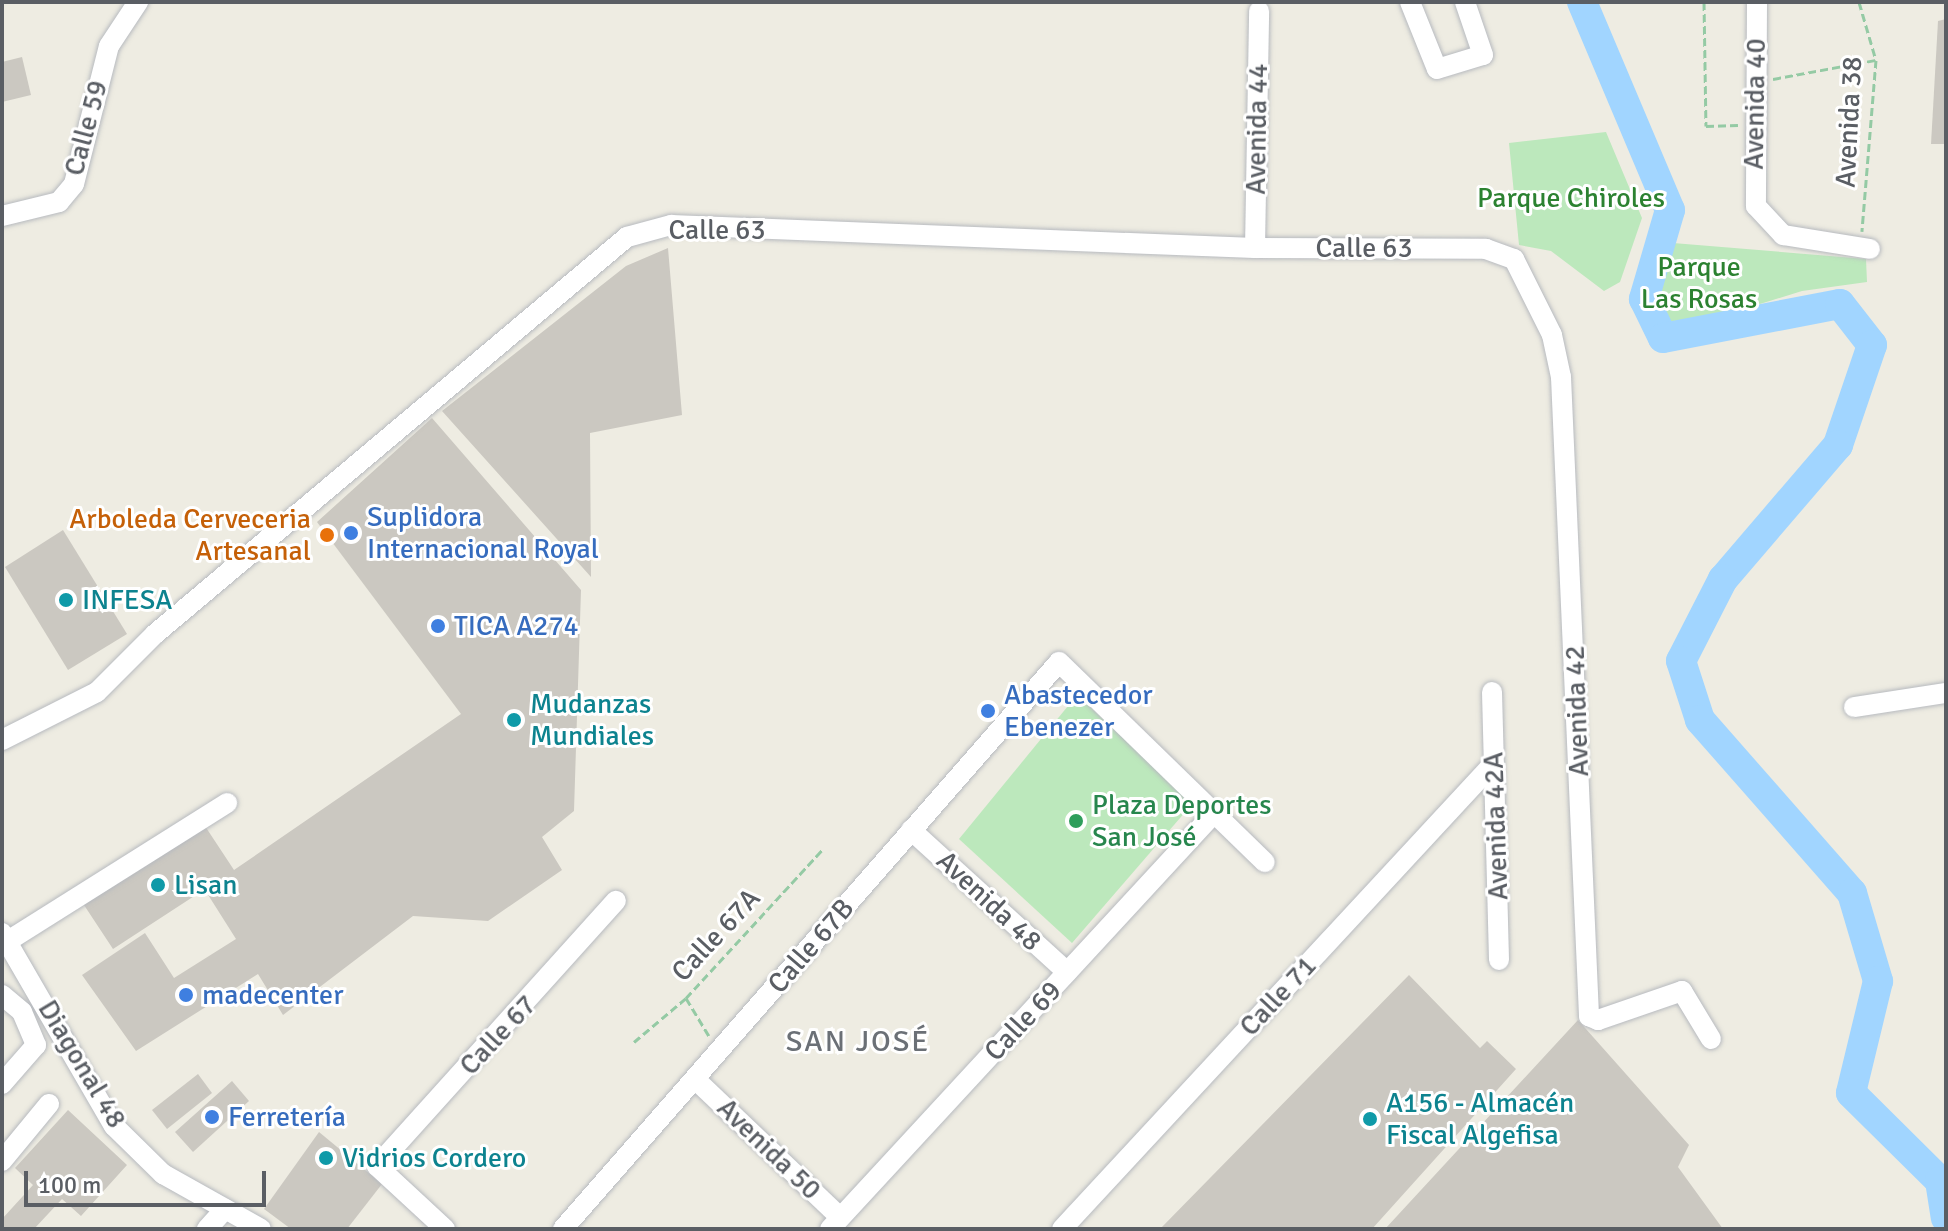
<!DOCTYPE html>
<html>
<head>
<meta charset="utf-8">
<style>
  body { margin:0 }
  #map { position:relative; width:1948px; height:1231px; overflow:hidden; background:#eeece2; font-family:Signika,sans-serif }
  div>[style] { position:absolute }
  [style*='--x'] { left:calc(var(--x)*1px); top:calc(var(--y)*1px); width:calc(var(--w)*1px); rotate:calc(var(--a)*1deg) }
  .green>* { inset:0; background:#bce8bc }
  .river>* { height:30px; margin:-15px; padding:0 15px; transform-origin:15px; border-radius:15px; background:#a1d5ff }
  .building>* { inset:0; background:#cbc8c1 }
  .path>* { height:3px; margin-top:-1.5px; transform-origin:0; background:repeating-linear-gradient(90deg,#94caa4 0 8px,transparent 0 12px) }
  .roads { filter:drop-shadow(0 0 2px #b7babf) drop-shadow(0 0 2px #b7babf) }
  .minor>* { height:20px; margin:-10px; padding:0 10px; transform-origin:10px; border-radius:10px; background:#fff }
  .dots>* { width:22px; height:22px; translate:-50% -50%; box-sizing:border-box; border:4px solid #fff; border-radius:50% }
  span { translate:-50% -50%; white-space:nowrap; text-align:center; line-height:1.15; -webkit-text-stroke:6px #fff; paint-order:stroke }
  .street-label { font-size:28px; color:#5a5e64 }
  .park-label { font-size:28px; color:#2c8231 }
  .shop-label { font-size:28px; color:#366cbe }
  .left { translate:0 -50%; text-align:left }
  .food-label { font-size:28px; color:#c56008 }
  .right { translate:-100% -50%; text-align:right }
  .culture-label { font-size:28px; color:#0d838f }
  .leisure-label { font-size:28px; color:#27864d }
  .neighbourhood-label { font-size:30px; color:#6b7076; letter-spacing:2px }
  .frame { position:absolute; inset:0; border:4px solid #5a5e64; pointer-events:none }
  .scale { position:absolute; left:24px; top:1171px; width:242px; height:36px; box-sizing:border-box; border:4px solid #5a5e64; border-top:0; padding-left:10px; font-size:24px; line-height:28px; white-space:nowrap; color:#5a5e64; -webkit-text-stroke:6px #fff; paint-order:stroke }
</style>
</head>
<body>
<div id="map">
  <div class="green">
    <div style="clip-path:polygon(1606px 132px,1642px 218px,1620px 282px,1604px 291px,1551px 251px,1519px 245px,1509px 143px)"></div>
    <div style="clip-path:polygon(1673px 243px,1866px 259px,1867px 282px,1802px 291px,1692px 325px,1669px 321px,1653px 301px)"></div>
    <div style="clip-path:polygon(1077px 695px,1193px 803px,1072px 943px,959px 839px)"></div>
  </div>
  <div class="river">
    <div style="--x:1582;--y:2;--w:226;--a:67.1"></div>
    <div style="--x:1670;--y:210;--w:93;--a:106.3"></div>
    <div style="--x:1644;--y:299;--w:43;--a:64"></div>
    <div style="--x:1663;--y:338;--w:180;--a:-10.9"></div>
    <div style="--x:1840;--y:304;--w:52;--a:52"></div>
    <div style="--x:1872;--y:345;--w:106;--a:108.8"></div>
    <div style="--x:1838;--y:445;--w:177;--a:130.6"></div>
    <div style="--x:1723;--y:579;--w:92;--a:117.1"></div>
    <div style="--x:1681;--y:661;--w:62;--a:72.1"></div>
    <div style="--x:1700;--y:720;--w:230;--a:48.7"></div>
    <div style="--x:1852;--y:893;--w:92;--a:73.5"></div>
    <div style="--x:1878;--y:981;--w:115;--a:103.6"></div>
    <div style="--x:1851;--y:1093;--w:125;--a:44.7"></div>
    <div style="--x:1940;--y:1181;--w:37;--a:81"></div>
  </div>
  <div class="building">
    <div style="clip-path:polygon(1946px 19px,1946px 144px,1931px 144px,1938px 21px)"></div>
    <div style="clip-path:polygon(22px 57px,31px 95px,2px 102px,2px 62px)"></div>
    <div style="clip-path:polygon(668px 248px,682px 415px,590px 433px,591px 577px,442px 411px,626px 266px)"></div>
    <div style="clip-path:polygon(432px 418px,581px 590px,574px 811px,542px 837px,562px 870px,488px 921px,413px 916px,283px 1015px,258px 974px,136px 1051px,82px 975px,145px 933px,174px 978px,236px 939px,205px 890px,225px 876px,113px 949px,82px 902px,203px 823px,234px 870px,461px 714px,317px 522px)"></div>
    <div style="clip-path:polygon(63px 530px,127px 634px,68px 670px,5px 567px)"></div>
    <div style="clip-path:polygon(1409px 975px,1480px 1048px,1487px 1041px,1516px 1069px,1372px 1229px,1160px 1229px)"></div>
    <div style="clip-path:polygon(1578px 1020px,1689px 1145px,1678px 1167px,1723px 1229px,1385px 1229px)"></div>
    <div style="clip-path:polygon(198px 1074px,212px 1093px,167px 1129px,152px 1110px)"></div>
    <div style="clip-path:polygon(232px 1081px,249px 1101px,193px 1152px,175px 1132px)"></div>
    <div style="clip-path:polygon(68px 1110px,127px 1165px,81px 1216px,62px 1199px,34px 1229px,2px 1229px,2px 1219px,33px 1185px,15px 1168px)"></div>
    <div style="clip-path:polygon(319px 1132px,382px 1184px,347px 1229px,291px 1229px,264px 1209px)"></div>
  </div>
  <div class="path">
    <div style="--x:1704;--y:2;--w:124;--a:89.1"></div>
    <div style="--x:1706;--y:126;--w:32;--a:-2"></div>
    <div style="--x:1859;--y:2;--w:60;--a:73.7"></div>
    <div style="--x:1876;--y:60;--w:172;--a:94.7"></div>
    <div style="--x:1773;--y:79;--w:105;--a:-10.5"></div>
    <div style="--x:686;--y:998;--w:44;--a:58.8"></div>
    <div style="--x:634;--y:1042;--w:68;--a:-40.2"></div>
    <div style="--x:686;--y:998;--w:202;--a:-47.4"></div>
  </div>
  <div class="roads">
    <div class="minor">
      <div style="--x:1410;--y:2;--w:72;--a:68.1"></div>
      <div style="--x:1437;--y:69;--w:48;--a:-16.9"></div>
      <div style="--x:1483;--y:55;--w:56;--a:-108.8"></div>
      <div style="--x:1757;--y:2;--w:204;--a:90.3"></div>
      <div style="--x:1756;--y:206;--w:40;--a:47"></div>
      <div style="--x:1783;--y:235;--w:88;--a:9.1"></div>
      <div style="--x:2;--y:216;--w:59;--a:-13.8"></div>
      <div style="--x:59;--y:202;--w:23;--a:-50"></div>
      <div style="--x:74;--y:184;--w:142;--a:-75.8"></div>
      <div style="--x:109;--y:46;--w:53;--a:-56.6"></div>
      <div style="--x:1255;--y:248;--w:237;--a:-89"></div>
      <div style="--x:1492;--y:692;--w:268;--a:88.5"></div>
      <div style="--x:1854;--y:707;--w:93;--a:-8.7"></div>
      <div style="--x:2;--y:740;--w:106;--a:-26.8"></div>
      <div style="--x:97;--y:692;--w:82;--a:-45"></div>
      <div style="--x:155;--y:634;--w:617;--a:-40.07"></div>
      <div style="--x:627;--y:237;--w:46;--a:-15.3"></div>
      <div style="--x:671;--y:225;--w:584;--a:2.26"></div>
      <div style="--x:1255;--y:248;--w:231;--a:0.2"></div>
      <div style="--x:1486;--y:249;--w:30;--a:20"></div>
      <div style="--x:1514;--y:259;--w:85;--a:63.4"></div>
      <div style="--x:1552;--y:335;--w:43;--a:77.9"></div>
      <div style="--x:1561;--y:377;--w:640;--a:87.49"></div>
      <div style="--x:1589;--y:1016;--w:10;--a:24"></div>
      <div style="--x:1598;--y:1020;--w:89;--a:-19"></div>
      <div style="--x:1682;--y:991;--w:56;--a:58.9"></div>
      <div style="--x:911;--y:830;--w:211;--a:42.3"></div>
      <div style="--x:2;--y:933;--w:223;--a:59.9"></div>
      <div style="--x:114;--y:1126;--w:69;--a:44.4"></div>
      <div style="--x:163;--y:1174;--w:112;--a:29.3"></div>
      <div style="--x:8;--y:941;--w:259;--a:-32.2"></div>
      <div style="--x:2;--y:995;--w:26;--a:40"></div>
      <div style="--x:22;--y:1012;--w:36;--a:67"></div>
      <div style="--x:36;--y:1045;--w:52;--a:131.1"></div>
      <div style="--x:697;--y:1081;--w:197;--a:43.6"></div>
      <div style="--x:2;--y:1161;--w:74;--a:-50.5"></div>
      <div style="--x:207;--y:1229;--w:27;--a:-48"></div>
      <div style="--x:445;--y:1229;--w:93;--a:-137.2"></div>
      <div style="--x:377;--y:1166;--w:357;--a:-48"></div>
      <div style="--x:563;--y:1229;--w:753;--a:-48.82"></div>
      <div style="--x:1059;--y:662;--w:287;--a:44.2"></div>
      <div style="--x:830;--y:1229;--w:568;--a:-47.28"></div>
      <div style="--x:1062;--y:1229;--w:635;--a:-47.17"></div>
    </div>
  </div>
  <div class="dots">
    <div style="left:351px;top:533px;background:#3f7fe0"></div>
    <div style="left:327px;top:535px;background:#e8710a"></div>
    <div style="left:66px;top:600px;background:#0f9aa8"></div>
    <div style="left:438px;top:626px;background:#3f7fe0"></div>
    <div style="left:988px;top:711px;background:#3f7fe0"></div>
    <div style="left:514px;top:720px;background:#0f9aa8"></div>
    <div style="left:1076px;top:821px;background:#2e9e5b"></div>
    <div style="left:158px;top:885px;background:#0f9aa8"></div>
    <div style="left:186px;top:995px;background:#3f7fe0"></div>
    <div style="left:212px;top:1117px;background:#3f7fe0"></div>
    <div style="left:1370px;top:1119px;background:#0f9aa8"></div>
    <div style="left:326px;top:1158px;background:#0f9aa8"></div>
  </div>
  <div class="street-label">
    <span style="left:1755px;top:104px;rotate:-89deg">Avenida 40</span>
    <span style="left:1849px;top:122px;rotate:-87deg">Avenida 38</span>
    <span style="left:86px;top:128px;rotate:-75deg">Calle 59</span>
    <span style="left:1257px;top:129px;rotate:-89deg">Avenida 44</span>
    <span style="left:717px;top:230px">Calle 63</span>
    <span style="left:1364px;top:248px">Calle 63</span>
    <span style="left:1577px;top:711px;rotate:-92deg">Avenida 42</span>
    <span style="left:1496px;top:826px;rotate:-92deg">Avenida 42A</span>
    <span style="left:989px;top:901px;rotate:43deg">Avenida 48</span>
    <span style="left:716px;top:935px;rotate:-47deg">Calle 67A</span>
    <span style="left:811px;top:946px;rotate:-49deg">Calle 67B</span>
    <span style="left:1278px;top:996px;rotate:-47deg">Calle 71</span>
    <span style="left:1023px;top:1021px;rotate:-47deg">Calle 69</span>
    <span style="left:498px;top:1035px;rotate:-47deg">Calle 67</span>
    <span style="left:82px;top:1064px;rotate:59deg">Diagonal 48</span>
    <span style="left:769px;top:1149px;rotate:44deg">Avenida 50</span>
  </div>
  <div class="park-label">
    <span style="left:1571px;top:198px">Parque Chiroles</span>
    <span style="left:1699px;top:283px">Parque<br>Las Rosas</span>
  </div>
  <div class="shop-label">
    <span class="left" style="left:367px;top:533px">Suplidora<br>Internacional Royal</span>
    <span class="left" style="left:454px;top:626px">TICA A274</span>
    <span class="left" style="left:1004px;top:711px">Abastecedor<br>Ebenezer</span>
    <span class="left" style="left:202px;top:995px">madecenter</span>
    <span class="left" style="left:228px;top:1117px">Ferretería</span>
  </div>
  <div class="food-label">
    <span class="right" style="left:311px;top:535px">Arboleda Cerveceria<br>Artesanal</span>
  </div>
  <div class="culture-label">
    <span class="left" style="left:82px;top:600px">INFESA</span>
    <span class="left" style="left:530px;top:720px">Mudanzas<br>Mundiales</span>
    <span class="left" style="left:174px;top:885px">Lisan</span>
    <span class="left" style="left:1386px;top:1119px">A156 - Almacén<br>Fiscal Algefisa</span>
    <span class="left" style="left:342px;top:1158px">Vidrios Cordero</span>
  </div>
  <div class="leisure-label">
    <span class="left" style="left:1092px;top:821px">Plaza Deportes<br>San José</span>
  </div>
  <div class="neighbourhood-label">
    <span style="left:858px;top:1042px">SAN JOSÉ</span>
  </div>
  <div class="frame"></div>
  <div class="scale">100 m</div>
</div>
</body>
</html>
